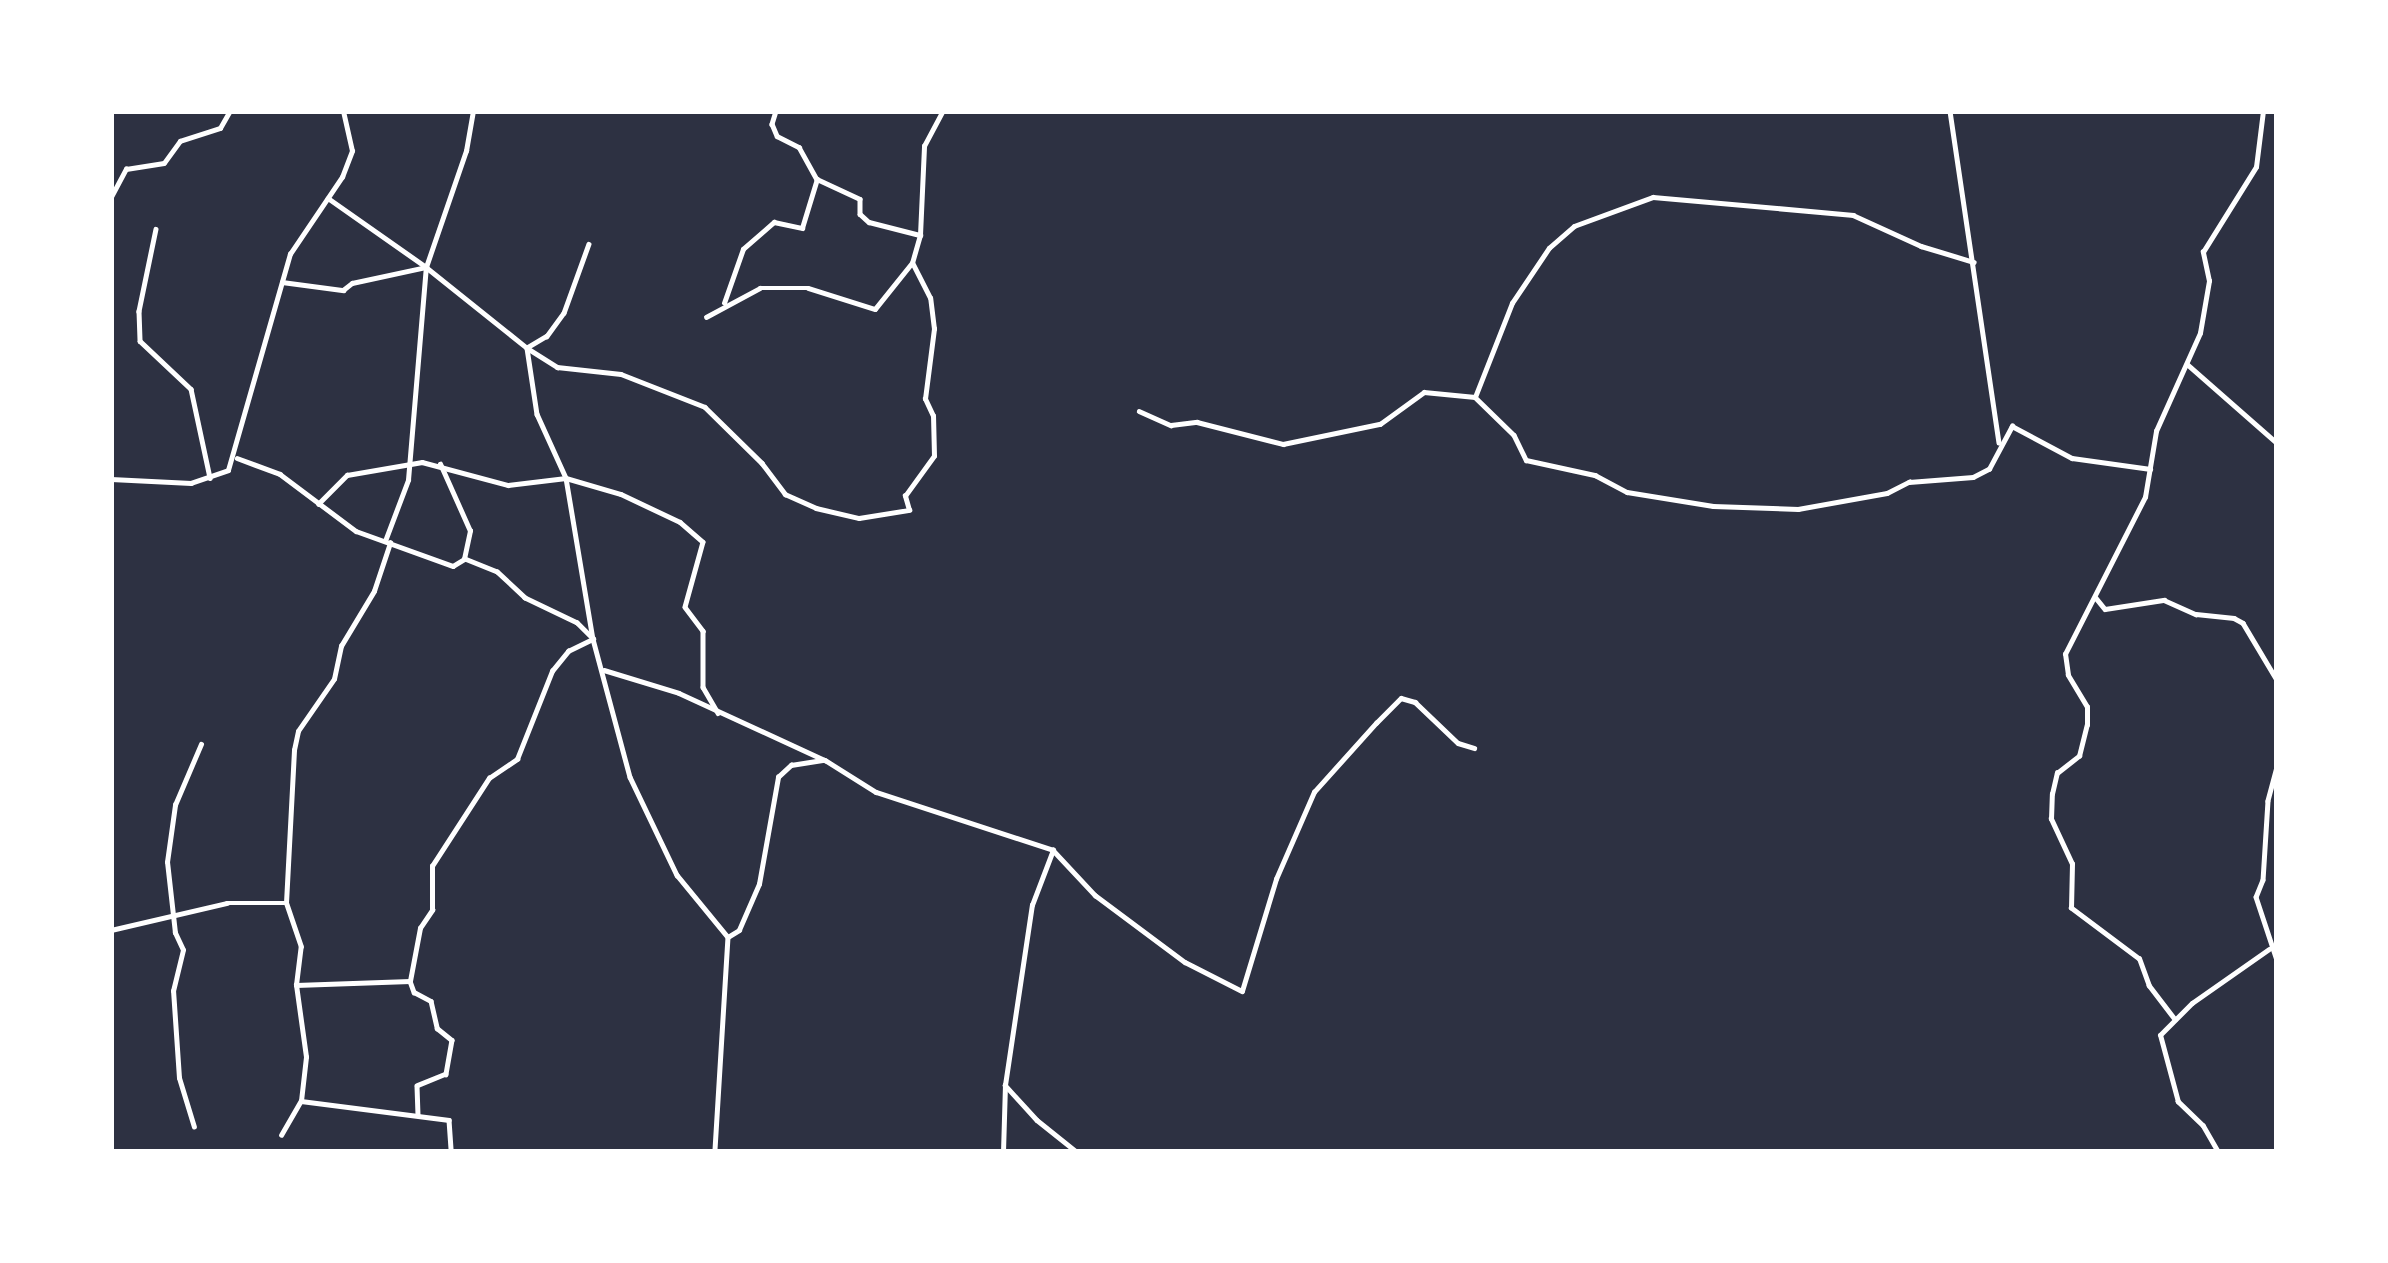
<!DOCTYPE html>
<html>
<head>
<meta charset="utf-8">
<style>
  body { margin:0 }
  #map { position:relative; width:2388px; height:1263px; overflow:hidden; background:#2d3142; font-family:"Zilla Slab",serif }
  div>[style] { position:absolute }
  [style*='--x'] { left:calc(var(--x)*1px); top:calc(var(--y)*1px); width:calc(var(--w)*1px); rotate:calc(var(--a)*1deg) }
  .minor>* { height:4.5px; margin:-2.25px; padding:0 2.25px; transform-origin:2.25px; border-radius:2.25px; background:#fff }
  span { translate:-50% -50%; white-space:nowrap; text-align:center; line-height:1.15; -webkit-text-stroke:9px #fff; paint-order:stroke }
  .frame { position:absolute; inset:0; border:114px solid #fff; pointer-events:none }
</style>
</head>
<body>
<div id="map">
  <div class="minor">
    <div style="--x:776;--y:111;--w:14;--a:107"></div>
    <div style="--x:772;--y:124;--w:13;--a:67"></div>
    <div style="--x:777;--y:136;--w:25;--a:27"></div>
    <div style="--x:799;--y:147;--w:37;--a:61"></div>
    <div style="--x:817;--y:179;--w:47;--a:24.9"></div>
    <div style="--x:860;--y:199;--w:15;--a:90"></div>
    <div style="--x:860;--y:214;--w:12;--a:42"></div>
    <div style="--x:869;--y:222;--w:53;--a:14.3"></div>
    <div style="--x:1950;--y:111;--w:335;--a:81.6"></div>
    <div style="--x:111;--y:197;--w:32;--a:-62"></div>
    <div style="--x:126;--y:169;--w:38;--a:-9"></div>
    <div style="--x:164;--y:163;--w:27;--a:-54"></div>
    <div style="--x:180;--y:141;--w:42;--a:-18"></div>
    <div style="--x:220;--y:128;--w:20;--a:-60"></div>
    <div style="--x:328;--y:198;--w:120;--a:35.1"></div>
    <div style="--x:426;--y:267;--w:129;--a:38.7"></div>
    <div style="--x:527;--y:348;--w:67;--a:81.4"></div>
    <div style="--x:537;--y:414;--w:70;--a:65.6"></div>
    <div style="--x:566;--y:478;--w:163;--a:80.5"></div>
    <div style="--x:593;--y:639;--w:143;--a:75"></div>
    <div style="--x:630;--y:777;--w:109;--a:64.4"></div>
    <div style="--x:677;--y:875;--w:80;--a:50.6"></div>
    <div style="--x:728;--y:937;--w:215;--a:93.5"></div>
    <div style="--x:156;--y:229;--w:84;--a:101.7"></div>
    <div style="--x:139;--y:311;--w:30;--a:88"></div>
    <div style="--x:140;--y:341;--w:70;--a:43.3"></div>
    <div style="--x:191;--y:389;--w:91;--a:77.9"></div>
    <div style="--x:589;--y:244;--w:73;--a:109.9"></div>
    <div style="--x:564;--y:313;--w:29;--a:126"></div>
    <div style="--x:547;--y:336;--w:23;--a:149"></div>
    <div style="--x:527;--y:348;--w:36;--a:32"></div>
    <div style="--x:557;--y:367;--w:64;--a:6.2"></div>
    <div style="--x:621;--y:374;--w:90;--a:21.4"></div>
    <div style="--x:705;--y:407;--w:80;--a:44.5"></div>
    <div style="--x:762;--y:463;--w:39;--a:53"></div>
    <div style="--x:785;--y:494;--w:34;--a:24"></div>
    <div style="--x:816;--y:508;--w:44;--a:13.1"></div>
    <div style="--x:859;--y:518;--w:51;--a:-9.1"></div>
    <div style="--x:909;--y:510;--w:15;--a:-106"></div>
    <div style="--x:905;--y:496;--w:49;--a:-54.1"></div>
    <div style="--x:934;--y:456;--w:40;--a:-91.4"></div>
    <div style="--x:933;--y:416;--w:19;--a:-115"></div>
    <div style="--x:925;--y:399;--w:71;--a:-82.7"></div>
    <div style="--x:934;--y:329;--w:31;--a:-97"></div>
    <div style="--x:930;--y:298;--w:39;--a:-117"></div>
    <div style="--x:912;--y:263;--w:29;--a:-74"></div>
    <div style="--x:920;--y:235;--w:89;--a:-87.4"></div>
    <div style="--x:924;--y:146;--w:40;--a:-62"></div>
    <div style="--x:282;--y:282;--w:62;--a:7.5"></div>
    <div style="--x:343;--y:290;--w:11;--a:-38"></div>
    <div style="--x:352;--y:283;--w:76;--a:-12.2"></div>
    <div style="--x:724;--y:303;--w:57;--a:-70.6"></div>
    <div style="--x:743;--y:249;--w:41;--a:-41.1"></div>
    <div style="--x:774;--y:222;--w:29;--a:12"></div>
    <div style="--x:802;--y:228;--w:51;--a:-73"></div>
    <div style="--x:706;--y:317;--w:61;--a:-28.2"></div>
    <div style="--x:760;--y:288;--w:48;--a:0"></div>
    <div style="--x:808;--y:288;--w:70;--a:17.4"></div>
    <div style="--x:875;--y:309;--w:58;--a:-51.3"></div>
    <div style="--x:2187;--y:364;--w:120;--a:41.3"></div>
    <div style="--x:1475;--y:397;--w:101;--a:-68.5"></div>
    <div style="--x:1512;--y:303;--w:66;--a:-56.1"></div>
    <div style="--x:1549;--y:248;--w:33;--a:-41"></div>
    <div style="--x:1574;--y:226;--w:84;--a:-20.2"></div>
    <div style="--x:1653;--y:197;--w:201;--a:5.1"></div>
    <div style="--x:1853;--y:215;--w:75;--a:24.5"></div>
    <div style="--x:1921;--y:246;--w:55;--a:16.8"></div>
    <div style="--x:1139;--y:411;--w:35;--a:24"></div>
    <div style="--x:1171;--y:425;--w:26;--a:-7"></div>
    <div style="--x:1197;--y:422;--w:89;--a:14.3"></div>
    <div style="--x:1283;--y:444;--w:99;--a:-11.7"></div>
    <div style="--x:1380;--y:424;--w:54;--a:-36"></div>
    <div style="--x:1424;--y:392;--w:51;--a:5.6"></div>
    <div style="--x:1475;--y:397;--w:54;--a:44.3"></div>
    <div style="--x:1514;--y:435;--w:28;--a:64"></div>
    <div style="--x:1526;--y:460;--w:71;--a:12.3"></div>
    <div style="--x:1595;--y:475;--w:36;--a:28"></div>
    <div style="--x:1627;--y:492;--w:87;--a:9.2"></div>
    <div style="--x:1713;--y:506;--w:85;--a:2"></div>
    <div style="--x:1798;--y:509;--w:90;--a:-10.2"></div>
    <div style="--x:1887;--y:493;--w:25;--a:-27"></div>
    <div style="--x:1909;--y:482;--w:64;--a:-4.5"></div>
    <div style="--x:1973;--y:477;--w:18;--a:-27"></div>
    <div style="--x:1989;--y:469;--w:49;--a:-61.9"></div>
    <div style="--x:2012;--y:426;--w:68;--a:28.1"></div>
    <div style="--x:2072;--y:458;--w:79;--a:8"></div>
    <div style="--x:237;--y:458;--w:46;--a:20.4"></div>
    <div style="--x:280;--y:474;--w:95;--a:36.9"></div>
    <div style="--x:356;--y:531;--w:103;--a:19.8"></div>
    <div style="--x:453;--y:566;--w:13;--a:-32"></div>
    <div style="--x:111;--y:479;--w:80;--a:2.9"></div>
    <div style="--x:191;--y:483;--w:39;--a:-19"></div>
    <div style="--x:228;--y:470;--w:225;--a:-74"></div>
    <div style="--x:290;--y:254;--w:93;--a:-56"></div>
    <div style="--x:342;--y:177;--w:28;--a:-69"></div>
    <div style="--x:352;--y:151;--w:41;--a:-102.7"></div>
    <div style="--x:318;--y:504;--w:41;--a:-45"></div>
    <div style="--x:347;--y:475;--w:76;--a:-9.8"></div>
    <div style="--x:422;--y:462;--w:89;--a:15"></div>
    <div style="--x:508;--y:485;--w:58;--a:-6.9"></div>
    <div style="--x:566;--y:478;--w:57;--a:16.2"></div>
    <div style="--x:621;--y:494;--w:65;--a:25.4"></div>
    <div style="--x:680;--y:522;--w:30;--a:41"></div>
    <div style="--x:703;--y:542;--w:67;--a:105.5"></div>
    <div style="--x:685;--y:607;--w:30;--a:53"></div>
    <div style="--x:703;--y:631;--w:56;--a:90"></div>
    <div style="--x:703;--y:687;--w:30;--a:60"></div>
    <div style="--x:385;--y:541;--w:65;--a:-69.3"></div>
    <div style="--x:408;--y:480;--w:214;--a:-85.2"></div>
    <div style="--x:426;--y:267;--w:123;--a:-71"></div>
    <div style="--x:466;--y:151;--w:41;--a:-80.1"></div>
    <div style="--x:2096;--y:598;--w:14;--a:51"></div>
    <div style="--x:2105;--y:609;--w:60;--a:-8.7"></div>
    <div style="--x:2164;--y:600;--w:35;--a:24"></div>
    <div style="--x:2196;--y:614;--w:38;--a:6"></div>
    <div style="--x:2234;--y:618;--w:10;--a:29"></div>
    <div style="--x:2243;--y:623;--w:66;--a:59.2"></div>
    <div style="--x:604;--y:670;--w:78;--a:17"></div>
    <div style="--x:679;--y:693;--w:161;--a:24.7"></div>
    <div style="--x:825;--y:760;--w:60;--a:32.1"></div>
    <div style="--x:876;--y:792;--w:186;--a:18.1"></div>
    <div style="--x:1053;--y:850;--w:62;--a:47"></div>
    <div style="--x:1095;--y:895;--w:112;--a:36.7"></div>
    <div style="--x:1185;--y:962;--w:64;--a:27"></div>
    <div style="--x:1242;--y:991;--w:117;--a:-73.1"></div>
    <div style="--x:1276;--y:879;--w:95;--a:-66.4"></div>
    <div style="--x:1314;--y:792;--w:93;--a:-48.1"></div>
    <div style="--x:1376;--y:723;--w:35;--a:-45"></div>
    <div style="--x:1401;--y:698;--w:15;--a:16"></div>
    <div style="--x:1415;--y:702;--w:59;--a:43.6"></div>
    <div style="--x:1458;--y:743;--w:17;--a:17"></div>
    <div style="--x:2277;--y:767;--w:35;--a:105"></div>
    <div style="--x:2268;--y:801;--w:79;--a:93.6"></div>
    <div style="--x:2263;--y:880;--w:18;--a:112"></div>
    <div style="--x:2256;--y:897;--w:66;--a:71.6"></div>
    <div style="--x:111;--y:930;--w:119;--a:-13.1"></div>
    <div style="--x:227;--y:903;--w:59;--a:0"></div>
    <div style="--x:728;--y:937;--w:13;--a:-32"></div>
    <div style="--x:739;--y:930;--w:50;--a:-66.5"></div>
    <div style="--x:759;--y:884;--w:109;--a:-79.9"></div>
    <div style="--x:778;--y:777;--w:18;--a:-43"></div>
    <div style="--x:791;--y:765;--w:33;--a:-9"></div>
    <div style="--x:410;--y:981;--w:54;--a:-79.3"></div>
    <div style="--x:420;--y:928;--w:22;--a:-56"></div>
    <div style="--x:432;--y:910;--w:44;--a:-90"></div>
    <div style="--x:432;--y:866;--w:105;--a:-57.1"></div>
    <div style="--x:489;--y:778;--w:34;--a:-34"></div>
    <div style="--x:517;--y:759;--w:95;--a:-68.3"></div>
    <div style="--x:552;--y:671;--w:26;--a:-51"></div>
    <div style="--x:568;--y:651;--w:28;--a:-26"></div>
    <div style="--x:593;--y:639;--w:23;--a:-135"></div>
    <div style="--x:577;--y:623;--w:58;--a:-154.3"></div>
    <div style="--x:525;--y:598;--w:38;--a:-137"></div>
    <div style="--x:497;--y:572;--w:35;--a:-158"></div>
    <div style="--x:464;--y:559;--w:29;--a:-78"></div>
    <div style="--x:470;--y:531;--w:73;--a:-114.1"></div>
    <div style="--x:296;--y:985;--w:114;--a:-2"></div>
    <div style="--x:410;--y:981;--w:12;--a:70"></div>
    <div style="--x:414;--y:992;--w:19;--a:28"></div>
    <div style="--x:431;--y:1001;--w:28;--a:77"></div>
    <div style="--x:437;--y:1028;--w:19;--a:39"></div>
    <div style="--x:452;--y:1040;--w:35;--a:100"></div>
    <div style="--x:446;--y:1074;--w:31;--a:158"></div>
    <div style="--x:417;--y:1086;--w:28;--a:88"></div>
    <div style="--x:2175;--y:1020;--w:43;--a:-127.4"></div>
    <div style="--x:2149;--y:986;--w:29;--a:-110"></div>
    <div style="--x:2139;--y:959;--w:85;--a:-143.1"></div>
    <div style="--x:2071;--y:908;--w:44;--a:-88.7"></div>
    <div style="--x:2072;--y:864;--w:50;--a:-115"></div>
    <div style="--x:2051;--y:819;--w:25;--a:-88"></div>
    <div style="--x:2052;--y:794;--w:22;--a:-77"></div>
    <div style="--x:2057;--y:773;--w:28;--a:-38"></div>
    <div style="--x:2079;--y:756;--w:32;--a:-76"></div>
    <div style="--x:2087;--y:725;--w:18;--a:-90"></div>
    <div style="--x:2087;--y:707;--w:37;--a:-121"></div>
    <div style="--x:2068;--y:675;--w:21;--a:-98"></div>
    <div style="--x:2065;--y:654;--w:176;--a:-63"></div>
    <div style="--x:2145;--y:497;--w:67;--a:-80.5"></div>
    <div style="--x:2156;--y:431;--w:107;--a:-65.8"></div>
    <div style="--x:2200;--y:333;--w:53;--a:-80.2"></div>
    <div style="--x:2209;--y:281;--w:30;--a:-102"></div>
    <div style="--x:2203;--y:252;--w:100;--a:-58.1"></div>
    <div style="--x:2256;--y:167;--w:56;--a:-82.9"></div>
    <div style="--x:1005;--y:1085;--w:47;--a:47.6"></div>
    <div style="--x:1037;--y:1120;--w:51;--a:38.7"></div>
    <div style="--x:301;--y:1101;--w:149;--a:7.3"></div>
    <div style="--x:449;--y:1120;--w:32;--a:86"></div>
    <div style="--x:194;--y:1127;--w:51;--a:-107"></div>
    <div style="--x:179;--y:1078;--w:87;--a:-93.9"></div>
    <div style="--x:173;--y:991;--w:42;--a:-76.3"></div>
    <div style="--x:183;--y:950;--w:19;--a:-115"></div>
    <div style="--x:175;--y:933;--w:71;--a:-96.4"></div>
    <div style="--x:167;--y:862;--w:58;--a:-82"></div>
    <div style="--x:175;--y:805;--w:66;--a:-66.9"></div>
    <div style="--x:281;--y:1135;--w:39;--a:-60"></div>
    <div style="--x:301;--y:1101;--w:44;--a:-83.5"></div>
    <div style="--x:306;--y:1057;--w:73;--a:-97.9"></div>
    <div style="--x:296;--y:985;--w:38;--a:-83"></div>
    <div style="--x:301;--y:947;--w:46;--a:-108.8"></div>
    <div style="--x:286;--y:903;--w:153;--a:-87"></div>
    <div style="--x:294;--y:750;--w:19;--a:-78"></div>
    <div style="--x:298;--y:731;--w:63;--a:-55.3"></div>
    <div style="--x:334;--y:679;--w:34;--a:-78"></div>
    <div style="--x:341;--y:646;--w:64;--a:-59"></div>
    <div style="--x:374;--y:591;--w:51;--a:-71.6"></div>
    <div style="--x:1003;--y:1152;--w:67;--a:-88.3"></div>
    <div style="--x:1005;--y:1085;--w:182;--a:-81.5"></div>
    <div style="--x:1032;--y:905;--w:59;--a:-69.1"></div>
    <div style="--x:2218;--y:1152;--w:30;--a:-120"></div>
    <div style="--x:2203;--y:1126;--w:35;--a:-136"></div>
    <div style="--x:2178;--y:1102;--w:69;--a:-105"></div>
    <div style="--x:2160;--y:1035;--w:45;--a:-45"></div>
    <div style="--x:2192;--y:1003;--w:94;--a:-35"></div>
  </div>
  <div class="frame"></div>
</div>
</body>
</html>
